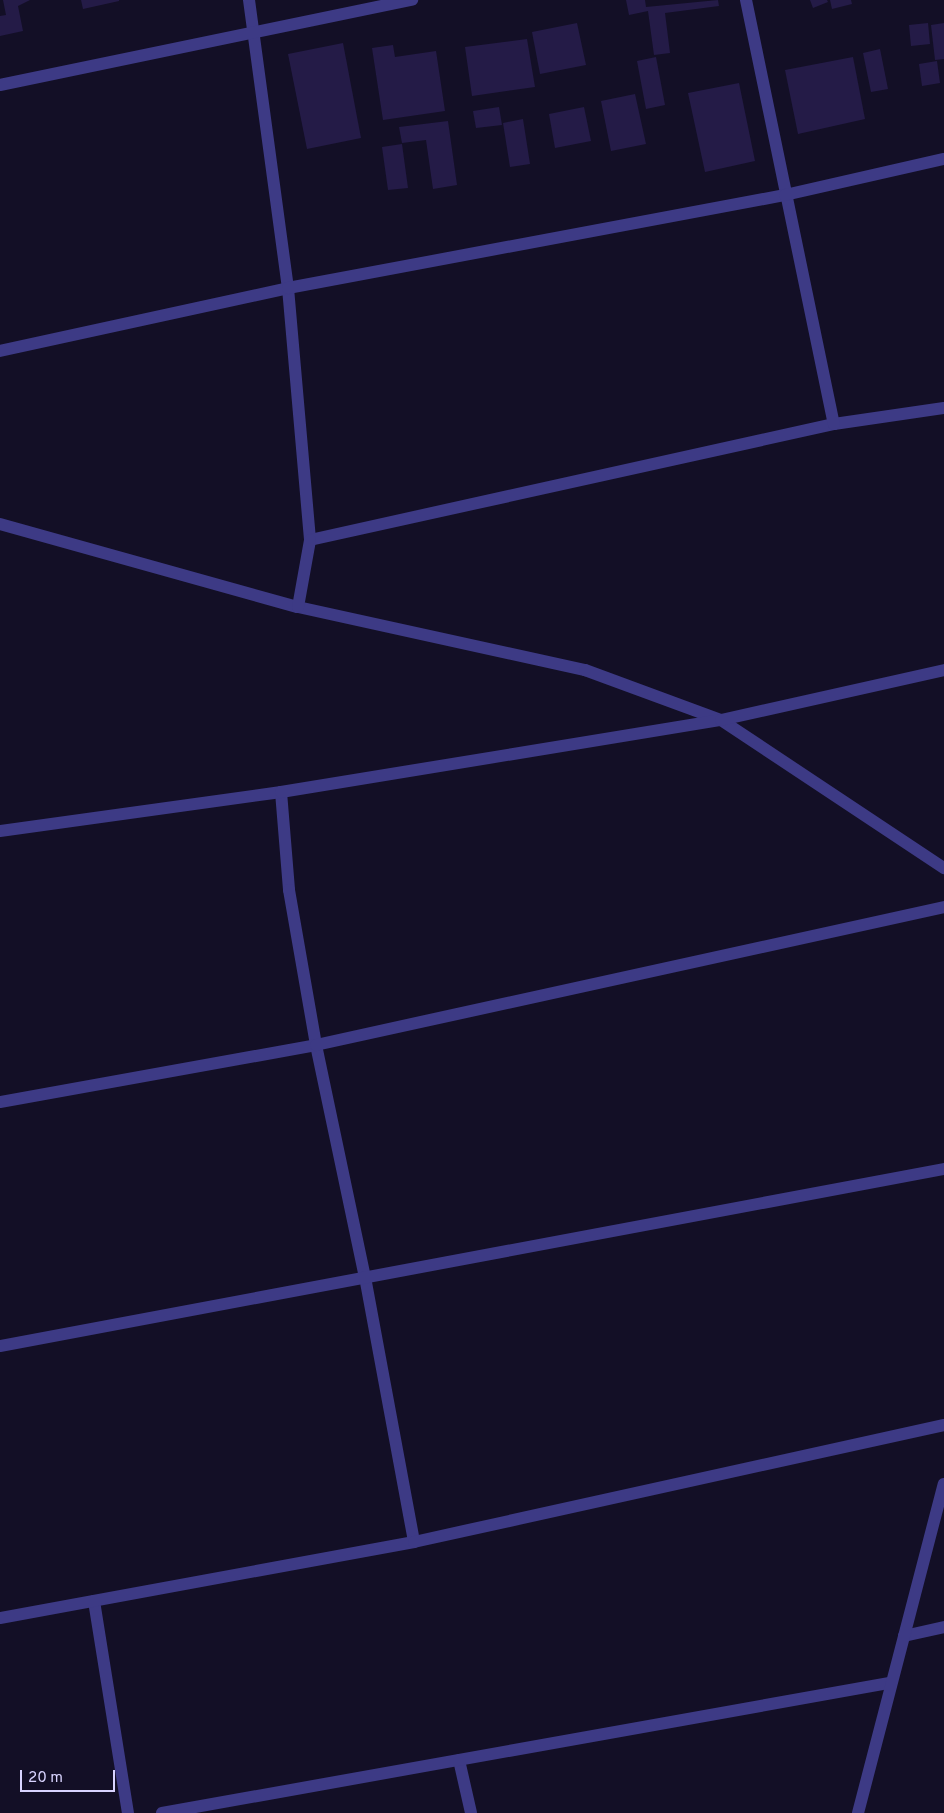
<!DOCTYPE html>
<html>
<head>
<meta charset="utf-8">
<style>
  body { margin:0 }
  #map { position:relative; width:944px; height:1813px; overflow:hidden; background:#130f26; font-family:Overpass,sans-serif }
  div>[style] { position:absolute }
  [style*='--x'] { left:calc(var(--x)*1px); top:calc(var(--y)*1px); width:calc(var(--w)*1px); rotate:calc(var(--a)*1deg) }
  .building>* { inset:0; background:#241b47 }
  .street>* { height:12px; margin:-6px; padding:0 6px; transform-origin:6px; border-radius:6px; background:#3d3a85 }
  span { translate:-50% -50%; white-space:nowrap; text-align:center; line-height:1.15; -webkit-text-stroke:4.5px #130f26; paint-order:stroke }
  .scale { position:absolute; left:20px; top:1770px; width:95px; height:22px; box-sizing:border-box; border:2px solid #d9d4ff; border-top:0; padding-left:6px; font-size:15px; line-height:18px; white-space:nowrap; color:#d9d4ff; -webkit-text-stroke:4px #130f26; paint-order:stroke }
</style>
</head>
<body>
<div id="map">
  <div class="building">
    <div style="clip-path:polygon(3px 0,30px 0,18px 6px,23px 31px,0 36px,0 16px,6px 15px)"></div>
    <div style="clip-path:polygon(81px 0,119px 0,119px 1px,83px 9px)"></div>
    <div style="clip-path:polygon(626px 0,645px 0,646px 7px,718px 0,719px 6px,665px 13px,670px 53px,654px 55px,648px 11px,629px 15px)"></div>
    <div style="clip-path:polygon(810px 0,827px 0,828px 2px,813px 8px)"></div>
    <div style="clip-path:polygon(830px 0,851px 0,852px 4px,832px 9px)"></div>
    <div style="clip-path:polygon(577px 23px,586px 65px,540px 74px,532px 32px)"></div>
    <div style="clip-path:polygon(928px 23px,930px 44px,911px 46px,909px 25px)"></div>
    <div style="clip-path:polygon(944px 23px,944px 59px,935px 60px,931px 25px)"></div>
    <div style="clip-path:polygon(527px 39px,535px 87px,472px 96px,465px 47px)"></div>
    <div style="clip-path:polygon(343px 43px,361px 138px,307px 149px,288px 54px)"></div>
    <div style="clip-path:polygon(393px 45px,395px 57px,436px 51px,445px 111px,383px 120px,372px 48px)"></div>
    <div style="clip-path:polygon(880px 49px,888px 89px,871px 92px,863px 53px)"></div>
    <div style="clip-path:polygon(656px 57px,665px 105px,646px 109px,637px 61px)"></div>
    <div style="clip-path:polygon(853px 57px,865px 119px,798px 134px,785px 70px)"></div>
    <div style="clip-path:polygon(937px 61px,940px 83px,922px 86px,919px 64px)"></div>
    <div style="clip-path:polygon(739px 83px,755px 161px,705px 172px,688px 93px)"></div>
    <div style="clip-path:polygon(635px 94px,646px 144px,611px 151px,601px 101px)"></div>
    <div style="clip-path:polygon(499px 107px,502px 125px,476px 128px,473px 111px)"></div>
    <div style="clip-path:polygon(584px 107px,591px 141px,555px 148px,549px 114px)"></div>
    <div style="clip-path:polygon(523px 119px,530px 164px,510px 167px,503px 123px)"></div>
    <div style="clip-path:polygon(448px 121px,457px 185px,433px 189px,426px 140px,402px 143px,399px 127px)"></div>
    <div style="clip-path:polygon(402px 144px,408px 188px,388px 190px,382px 147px)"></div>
  </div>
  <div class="street">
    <div style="--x:249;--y:0;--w:291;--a:82.3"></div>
    <div style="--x:288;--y:288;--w:253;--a:85"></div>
    <div style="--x:310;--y:540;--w:537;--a:-12.48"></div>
    <div style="--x:834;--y:424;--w:111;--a:-8.3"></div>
    <div style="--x:746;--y:0;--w:433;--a:78.3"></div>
    <div style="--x:0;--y:85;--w:421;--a:-11.7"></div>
    <div style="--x:0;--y:351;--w:295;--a:-12.3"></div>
    <div style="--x:288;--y:288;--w:506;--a:-10.6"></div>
    <div style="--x:785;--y:195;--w:163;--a:-12.8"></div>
    <div style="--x:0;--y:524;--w:309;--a:15.6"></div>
    <div style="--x:298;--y:607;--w:294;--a:12.4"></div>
    <div style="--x:585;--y:670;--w:145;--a:20.2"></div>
    <div style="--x:721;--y:720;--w:268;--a:33.6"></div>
    <div style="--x:298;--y:607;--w:68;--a:-79.8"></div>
    <div style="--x:281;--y:792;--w:98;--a:85.3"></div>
    <div style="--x:289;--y:890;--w:157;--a:80.1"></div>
    <div style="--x:316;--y:1045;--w:237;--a:78.1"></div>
    <div style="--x:365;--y:1277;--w:269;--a:79.5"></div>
    <div style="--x:0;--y:831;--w:284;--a:-7.9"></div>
    <div style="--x:281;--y:792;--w:446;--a:-9.3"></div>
    <div style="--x:721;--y:720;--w:229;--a:-12.6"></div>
    <div style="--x:0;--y:1102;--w:321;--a:-10.2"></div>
    <div style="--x:316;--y:1045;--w:643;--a:-12.39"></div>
    <div style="--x:0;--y:1346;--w:960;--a:-10.62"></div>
    <div style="--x:94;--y:1601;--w:215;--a:80.9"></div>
    <div style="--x:0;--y:1618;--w:421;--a:-10.4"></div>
    <div style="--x:414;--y:1542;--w:543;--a:-12.45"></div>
    <div style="--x:904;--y:1636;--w:41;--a:-12.7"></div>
    <div style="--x:459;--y:1760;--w:54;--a:77.2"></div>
    <div style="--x:162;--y:1813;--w:739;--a:-10.14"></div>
    <div style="--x:858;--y:1813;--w:340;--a:-75.4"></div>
  </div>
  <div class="scale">20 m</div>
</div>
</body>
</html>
